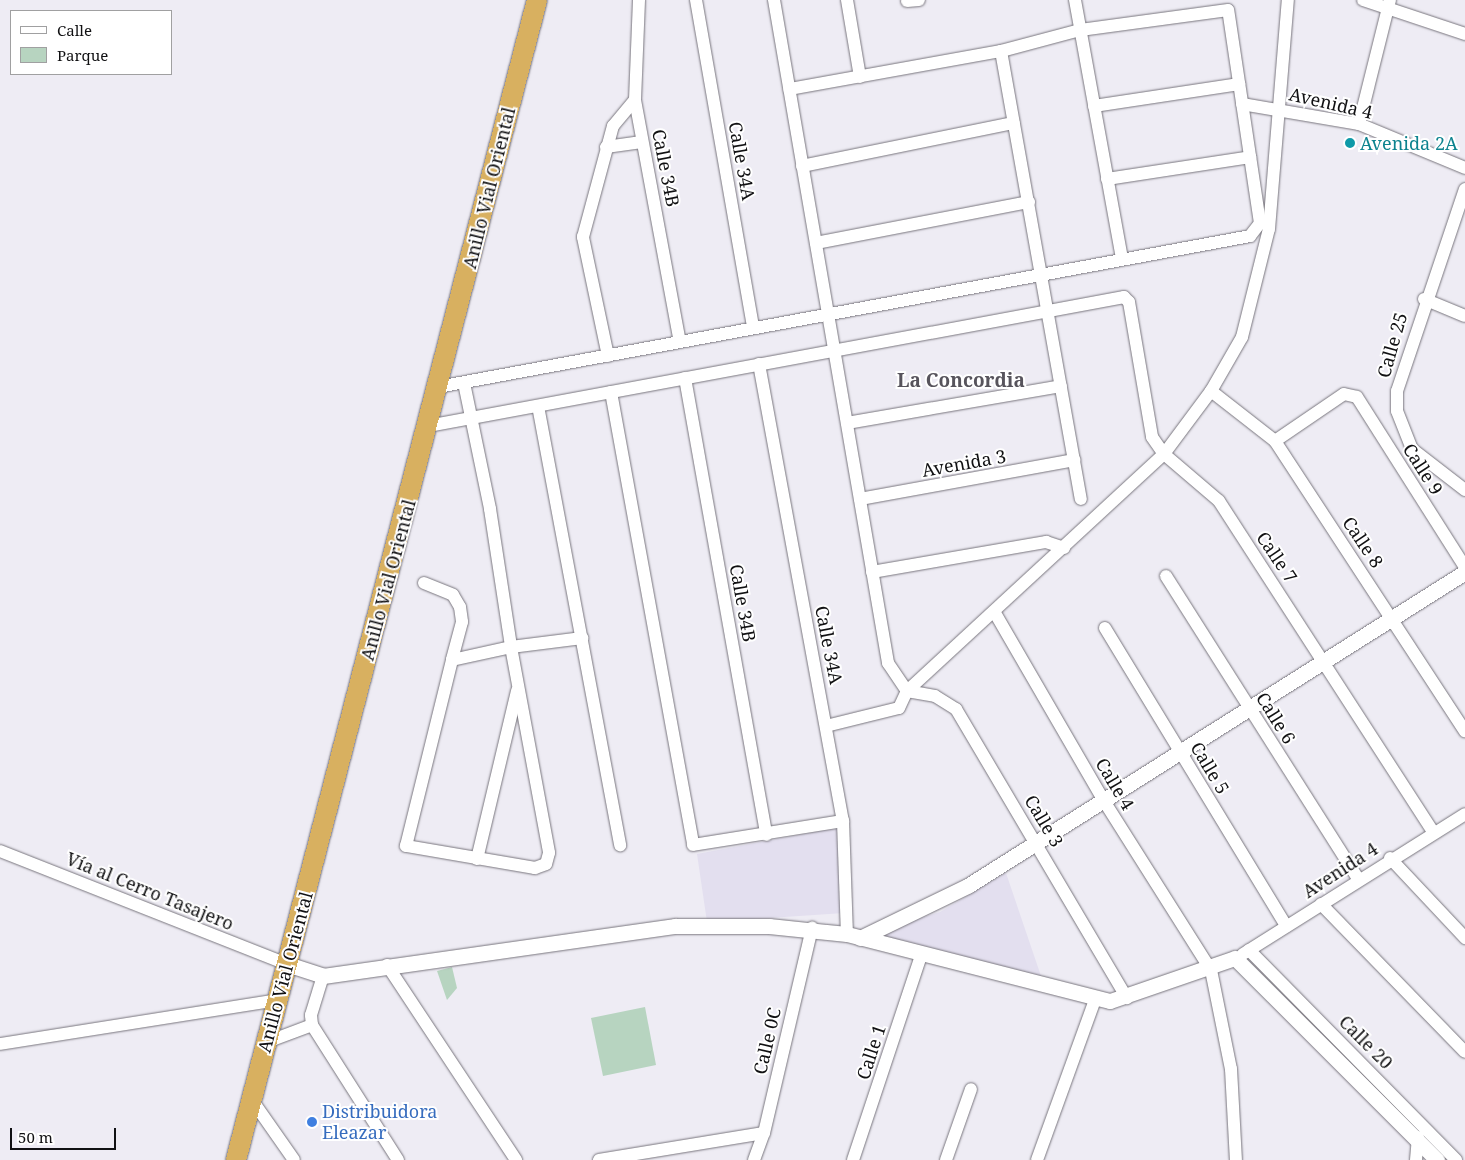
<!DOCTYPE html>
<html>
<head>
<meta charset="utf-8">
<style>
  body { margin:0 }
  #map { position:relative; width:1465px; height:1160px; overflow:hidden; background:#eeecf4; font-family:"Noto Serif",serif }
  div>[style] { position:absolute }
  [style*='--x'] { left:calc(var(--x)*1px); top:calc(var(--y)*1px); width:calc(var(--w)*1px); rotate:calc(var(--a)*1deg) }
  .built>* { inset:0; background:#e3dfef }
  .green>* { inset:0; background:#b7d4c0 }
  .roads { filter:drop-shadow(0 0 1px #78757d) drop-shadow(0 0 1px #78757d) }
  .minor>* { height:12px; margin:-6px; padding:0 6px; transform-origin:6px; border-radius:6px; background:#fff }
  .tertiary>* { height:15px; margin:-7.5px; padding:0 7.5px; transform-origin:7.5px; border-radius:7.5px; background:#fff }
  .trunk>* { height:20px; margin:-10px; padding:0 10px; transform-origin:10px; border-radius:10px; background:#d8b060 }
  .dots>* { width:14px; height:14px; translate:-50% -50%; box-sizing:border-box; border:2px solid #fff; border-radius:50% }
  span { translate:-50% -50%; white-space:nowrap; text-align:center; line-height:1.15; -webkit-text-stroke:4px #fff; paint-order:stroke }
  .street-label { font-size:18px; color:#111113 }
  .culture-label { font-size:18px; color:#0d838f }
  .left { translate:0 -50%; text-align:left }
  .shop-label { font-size:18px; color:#366cbe }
  .neighbourhood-label { font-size:19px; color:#57545c; font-weight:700 }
  .legend { position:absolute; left:10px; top:10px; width:162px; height:65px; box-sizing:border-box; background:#fff; border:1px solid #a0a0a1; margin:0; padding:6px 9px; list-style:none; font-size:15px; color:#111113 }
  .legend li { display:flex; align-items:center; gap:10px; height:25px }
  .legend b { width:25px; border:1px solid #a0a0a1 }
  .scale { position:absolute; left:10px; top:1128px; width:106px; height:22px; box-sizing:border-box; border:2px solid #111113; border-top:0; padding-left:6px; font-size:15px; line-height:18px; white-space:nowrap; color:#111113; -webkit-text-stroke:4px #fff; paint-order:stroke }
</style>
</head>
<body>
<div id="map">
  <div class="built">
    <div style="clip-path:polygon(840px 827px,844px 913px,707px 922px,697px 854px)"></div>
    <div style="clip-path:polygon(1006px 873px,1042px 979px,873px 937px,880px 930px,940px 912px)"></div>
  </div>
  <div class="green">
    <div style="clip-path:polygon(452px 967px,457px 988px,447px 1000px,437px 971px)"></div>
    <div style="clip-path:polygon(645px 1007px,656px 1065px,603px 1076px,591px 1018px)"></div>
  </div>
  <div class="roads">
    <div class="minor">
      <div style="--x:639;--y:0;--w:100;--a:92.3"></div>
      <div style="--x:635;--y:100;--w:246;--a:79.5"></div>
      <div style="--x:696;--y:0;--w:333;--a:80.1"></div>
      <div style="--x:774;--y:0;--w:673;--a:80.24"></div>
      <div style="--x:888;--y:663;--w:34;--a:56"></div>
      <div style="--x:907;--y:691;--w:28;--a:10"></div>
      <div style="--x:935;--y:696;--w:25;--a:32"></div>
      <div style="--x:956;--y:709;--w:336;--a:59.4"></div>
      <div style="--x:847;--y:0;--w:78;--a:80.4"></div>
      <div style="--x:1075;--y:0;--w:263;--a:79.7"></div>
      <div style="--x:1363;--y:0;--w:108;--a:18.4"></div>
      <div style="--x:907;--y:1;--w:12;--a:-5"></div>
      <div style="--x:1001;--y:51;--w:455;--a:79.9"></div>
      <div style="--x:1242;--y:104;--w:119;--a:9.7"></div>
      <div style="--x:1359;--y:124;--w:115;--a:22.5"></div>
      <div style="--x:1094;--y:106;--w:147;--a:-8.6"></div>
      <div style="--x:1359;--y:124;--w:128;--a:-76"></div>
      <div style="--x:606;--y:147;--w:36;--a:-8"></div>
      <div style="--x:802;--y:166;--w:216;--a:-11.5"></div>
      <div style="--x:1107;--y:179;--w:145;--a:-8.7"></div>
      <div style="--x:1465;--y:189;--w:213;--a:108.6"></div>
      <div style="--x:1397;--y:391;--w:20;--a:90"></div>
      <div style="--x:1397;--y:411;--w:41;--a:68.5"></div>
      <div style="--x:1412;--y:449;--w:67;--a:37.7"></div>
      <div style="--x:816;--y:243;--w:217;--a:-10.9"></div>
      <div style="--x:1424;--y:299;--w:44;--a:22.5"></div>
      <div style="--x:608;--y:356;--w:122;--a:-101.9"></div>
      <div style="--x:583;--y:237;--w:115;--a:-74.9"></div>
      <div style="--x:613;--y:126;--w:34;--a:-50"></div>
      <div style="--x:759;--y:364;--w:465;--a:79.6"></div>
      <div style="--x:843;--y:821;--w:113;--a:88"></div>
      <div style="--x:685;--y:378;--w:464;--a:79.9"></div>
      <div style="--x:464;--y:383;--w:129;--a:78.3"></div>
      <div style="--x:490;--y:509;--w:140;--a:81.3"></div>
      <div style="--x:511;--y:647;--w:209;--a:79.5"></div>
      <div style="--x:549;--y:853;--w:11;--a:105"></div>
      <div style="--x:546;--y:864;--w:12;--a:160"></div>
      <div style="--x:535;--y:868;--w:131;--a:-170.3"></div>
      <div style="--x:406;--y:846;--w:192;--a:-76.1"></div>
      <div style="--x:452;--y:660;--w:60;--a:-12.4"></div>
      <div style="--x:511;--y:647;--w:72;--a:-7.2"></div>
      <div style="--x:438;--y:387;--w:826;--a:-10.53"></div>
      <div style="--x:1250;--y:236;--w:16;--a:-52"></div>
      <div style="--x:1260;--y:223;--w:215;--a:-98.5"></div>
      <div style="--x:1228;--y:10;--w:149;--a:172.3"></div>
      <div style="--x:1080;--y:30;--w:82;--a:165.1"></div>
      <div style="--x:1001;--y:51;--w:215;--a:169.8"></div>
      <div style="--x:1211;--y:391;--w:81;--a:38"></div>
      <div style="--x:1275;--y:441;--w:347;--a:56.8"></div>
      <div style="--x:611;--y:392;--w:460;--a:79.7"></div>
      <div style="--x:693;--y:845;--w:152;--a:-9.1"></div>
      <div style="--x:538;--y:406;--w:447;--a:79.4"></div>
      <div style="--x:847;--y:423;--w:217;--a:-9.8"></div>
      <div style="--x:428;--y:426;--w:708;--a:-10.5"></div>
      <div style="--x:1124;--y:297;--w:7;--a:45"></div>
      <div style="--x:1129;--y:302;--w:137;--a:80.3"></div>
      <div style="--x:1152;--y:437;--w:21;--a:55"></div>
      <div style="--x:1164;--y:454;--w:72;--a:40.5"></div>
      <div style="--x:1219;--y:501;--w:394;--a:57.1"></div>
      <div style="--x:1275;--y:441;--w:83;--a:-34.3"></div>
      <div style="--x:1344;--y:394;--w:13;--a:13"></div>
      <div style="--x:1357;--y:397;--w:201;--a:57.6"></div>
      <div style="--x:860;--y:499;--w:218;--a:-10.3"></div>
      <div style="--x:872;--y:572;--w:177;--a:-9.8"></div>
      <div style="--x:1046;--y:542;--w:19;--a:18"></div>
      <div style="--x:1166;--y:576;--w:359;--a:57.6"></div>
      <div style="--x:424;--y:583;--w:31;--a:22"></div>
      <div style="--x:453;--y:595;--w:14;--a:60"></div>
      <div style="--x:460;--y:607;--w:15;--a:82"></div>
      <div style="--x:462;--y:622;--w:39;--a:105"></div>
      <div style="--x:995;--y:613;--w:217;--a:59.9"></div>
      <div style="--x:1104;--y:801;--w:200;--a:57.7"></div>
      <div style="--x:1211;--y:970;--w:101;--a:78.6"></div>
      <div style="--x:1231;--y:1069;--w:91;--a:86.9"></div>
      <div style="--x:1105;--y:628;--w:349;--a:58.7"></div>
      <div style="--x:826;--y:726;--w:75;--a:-13.9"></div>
      <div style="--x:899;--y:708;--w:19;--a:-65"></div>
      <div style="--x:907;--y:691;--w:350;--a:-42.7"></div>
      <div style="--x:1164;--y:454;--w:79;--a:-53.3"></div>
      <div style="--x:1211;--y:391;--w:62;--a:-60.1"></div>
      <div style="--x:1242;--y:337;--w:111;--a:-76"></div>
      <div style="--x:1269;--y:229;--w:230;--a:-85.3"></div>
      <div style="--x:0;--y:851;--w:308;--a:21.5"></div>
      <div style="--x:1390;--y:858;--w:110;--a:46.8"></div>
      <div style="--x:477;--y:859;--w:173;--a:-76.6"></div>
      <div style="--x:1321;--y:904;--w:206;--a:45.8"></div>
      <div style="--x:1249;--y:950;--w:295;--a:45.4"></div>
      <div style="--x:1243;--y:954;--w:262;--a:-32.2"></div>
      <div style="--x:387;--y:965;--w:234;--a:56.5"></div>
      <div style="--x:312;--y:1025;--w:160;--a:57.5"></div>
      <div style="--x:267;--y:1042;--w:48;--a:-20.7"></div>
      <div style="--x:312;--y:1025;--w:10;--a:-96"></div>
      <div style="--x:311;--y:1015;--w:41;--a:-72.9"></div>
      <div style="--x:0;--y:1044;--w:281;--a:-9"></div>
      <div style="--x:252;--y:1100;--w:73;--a:55"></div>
      <div style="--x:599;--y:1160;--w:167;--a:-9.3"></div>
      <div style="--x:754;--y:1160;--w:29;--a:-70"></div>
      <div style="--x:764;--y:1133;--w:211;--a:-76.8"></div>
      <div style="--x:853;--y:1160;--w:216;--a:-71.6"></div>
      <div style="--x:946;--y:1160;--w:75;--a:-70.6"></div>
      <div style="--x:1037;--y:1160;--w:170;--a:-70.1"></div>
      <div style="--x:1416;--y:1160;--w:23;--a:-85"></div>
    </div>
    <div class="tertiary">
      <div style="--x:860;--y:938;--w:121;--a:-25.9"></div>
      <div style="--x:969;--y:885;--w:587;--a:-32.25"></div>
      <div style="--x:287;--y:964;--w:38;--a:18"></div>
      <div style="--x:323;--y:976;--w:356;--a:-8.1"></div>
      <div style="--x:675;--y:926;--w:94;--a:0"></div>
      <div style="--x:769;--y:926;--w:78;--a:5.9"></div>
      <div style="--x:847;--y:934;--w:271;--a:14.3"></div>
      <div style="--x:1110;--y:1001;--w:132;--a:-19"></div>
      <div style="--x:1235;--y:958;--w:286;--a:45"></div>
    </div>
    <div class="trunk">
      <div style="--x:236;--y:1160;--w:1198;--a:-75.45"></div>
    </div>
  </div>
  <div class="dots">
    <div style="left:1350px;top:143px;background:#0f9aa8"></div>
    <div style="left:312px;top:1122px;background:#3f7fe0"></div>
  </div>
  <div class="street-label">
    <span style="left:1331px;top:103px;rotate:13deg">Avenida 4</span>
    <span style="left:742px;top:161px;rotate:80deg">Calle 34A</span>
    <span style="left:666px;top:168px;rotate:79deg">Calle 34B</span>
    <span style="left:489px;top:188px;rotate:-76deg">Anillo Vial Oriental</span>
    <span style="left:1392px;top:345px;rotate:-74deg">Calle 25</span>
    <span style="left:964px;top:463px;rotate:-10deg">Avenida 3</span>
    <span style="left:1423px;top:469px;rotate:57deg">Calle 9</span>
    <span style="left:1363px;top:542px;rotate:56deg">Calle 8</span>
    <span style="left:1277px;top:557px;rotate:56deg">Calle 7</span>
    <span style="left:388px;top:580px;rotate:-75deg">Anillo Vial Oriental</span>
    <span style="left:743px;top:603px;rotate:80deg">Calle 34B</span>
    <span style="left:829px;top:645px;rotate:79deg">Calle 34A</span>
    <span style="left:1276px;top:718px;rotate:58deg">Calle 6</span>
    <span style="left:1210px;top:768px;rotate:59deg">Calle 5</span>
    <span style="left:1115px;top:784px;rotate:59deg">Calle 4</span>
    <span style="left:1044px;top:821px;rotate:59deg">Calle 3</span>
    <span style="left:1340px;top:870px;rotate:-33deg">Avenida 4</span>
    <span style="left:150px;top:891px;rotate:22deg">Vía al Cerro Tasajero</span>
    <span style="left:285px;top:972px;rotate:-75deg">Anillo Vial Oriental</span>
    <span style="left:767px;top:1041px;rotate:-77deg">Calle 0C</span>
    <span style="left:1366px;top:1042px;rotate:45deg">Calle 20</span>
    <span style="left:871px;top:1052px;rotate:-72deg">Calle 1</span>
  </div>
  <div class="culture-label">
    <span class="left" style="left:1360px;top:143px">Avenida 2A</span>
  </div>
  <div class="shop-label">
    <span class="left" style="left:322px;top:1122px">Distribuidora<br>Eleazar</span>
  </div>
  <div class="neighbourhood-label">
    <span style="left:961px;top:381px">La Concordia</span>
  </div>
  <ul class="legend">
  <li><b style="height:6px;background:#fff"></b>Calle</li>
  <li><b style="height:14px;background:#b7d4c0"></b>Parque</li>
  </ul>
  <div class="scale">50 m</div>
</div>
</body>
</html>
